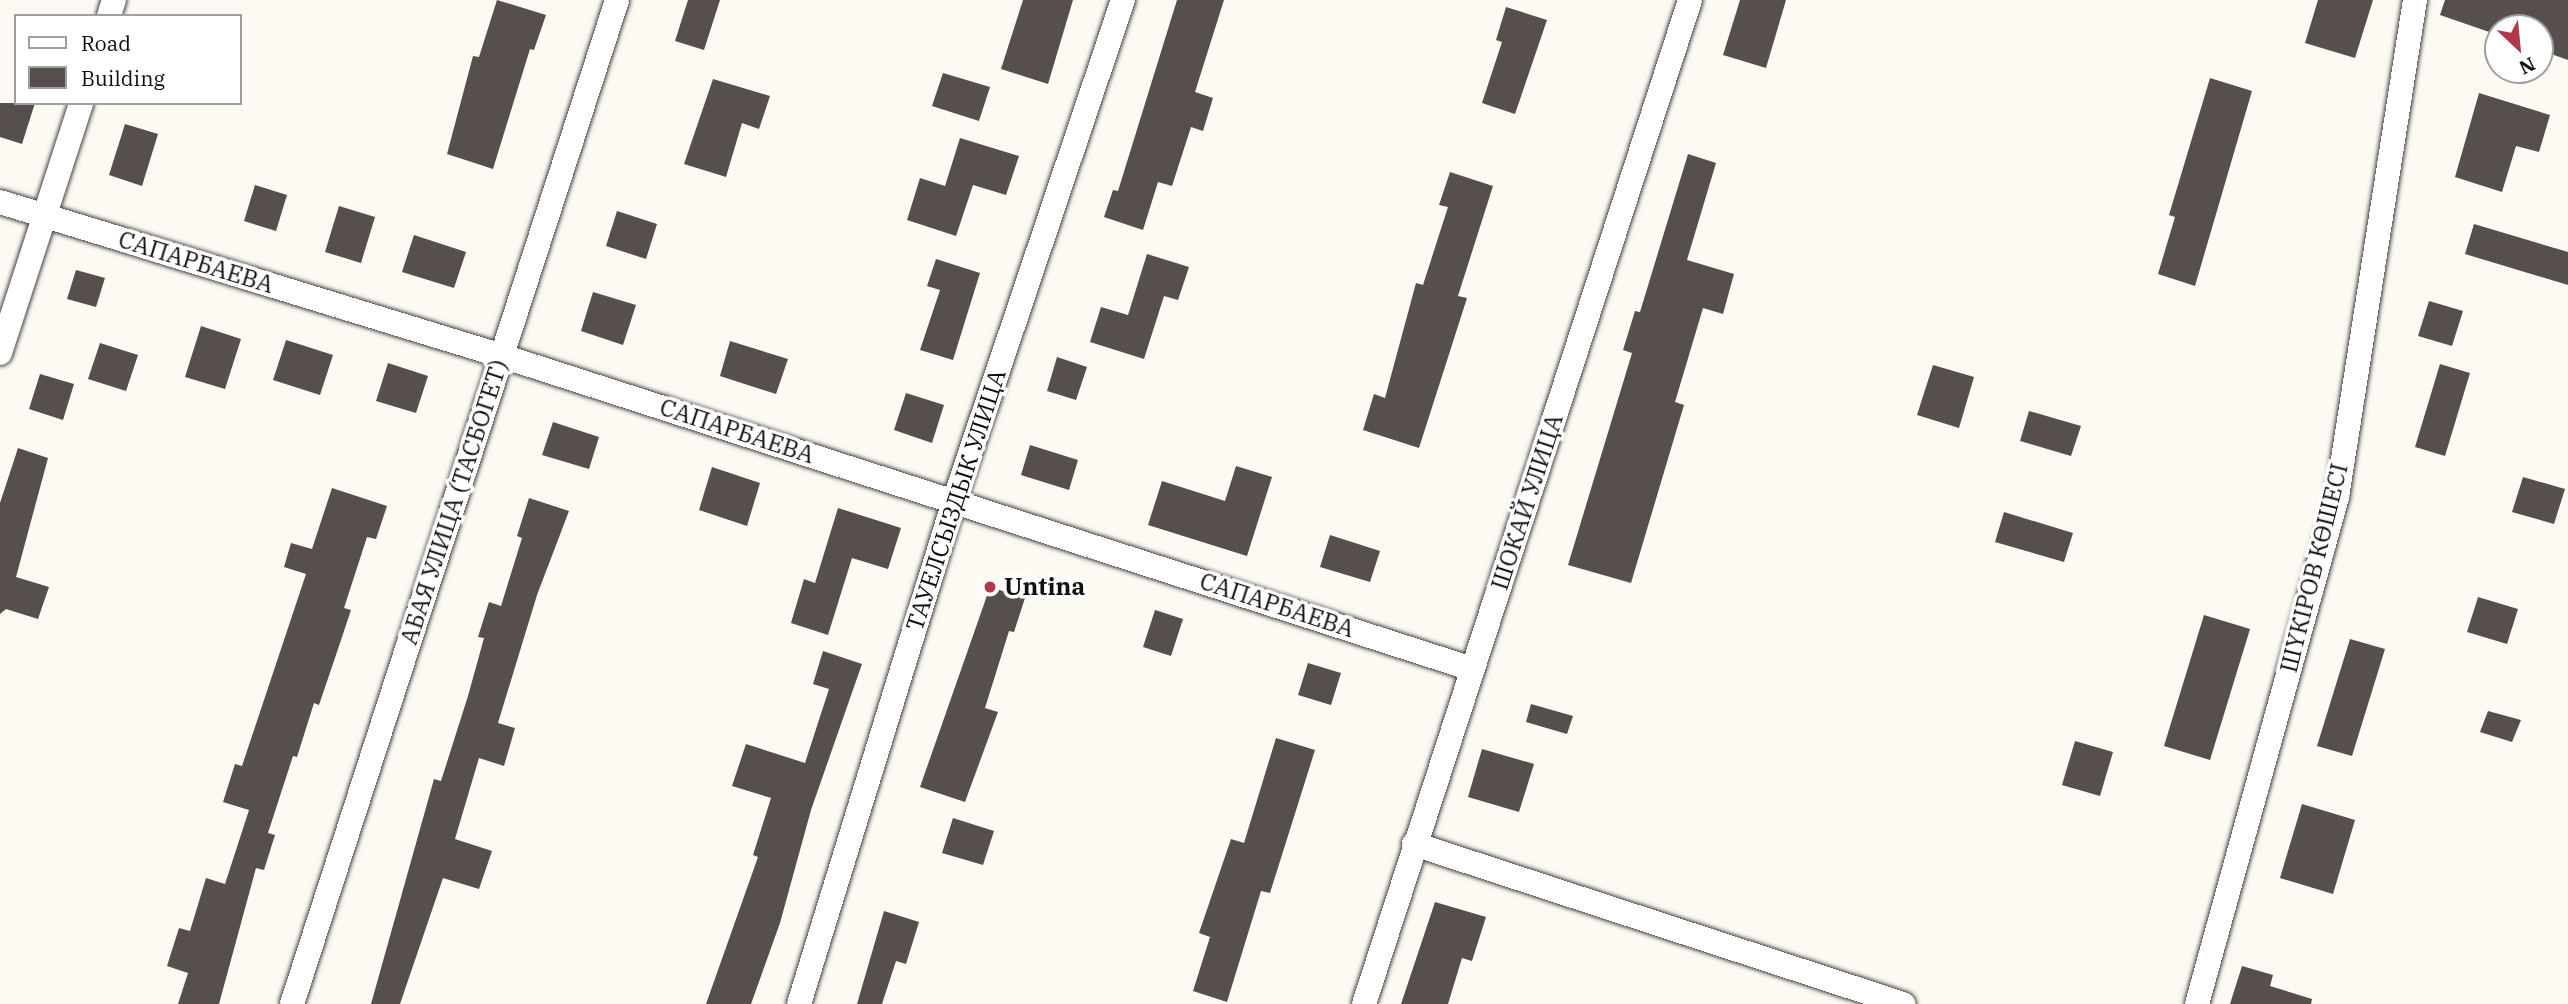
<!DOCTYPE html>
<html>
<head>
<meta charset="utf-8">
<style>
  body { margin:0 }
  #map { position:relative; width:2568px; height:1004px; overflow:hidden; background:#fdfaf3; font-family:"IBM Plex Serif",serif }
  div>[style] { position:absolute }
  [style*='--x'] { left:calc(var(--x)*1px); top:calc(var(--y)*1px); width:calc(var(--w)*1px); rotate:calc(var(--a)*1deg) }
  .building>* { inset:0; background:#564f4d }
  .roads { filter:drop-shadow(0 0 2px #424242) drop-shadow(0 0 2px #424242) }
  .street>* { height:24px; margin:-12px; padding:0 12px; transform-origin:12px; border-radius:12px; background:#fff }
  .dots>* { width:19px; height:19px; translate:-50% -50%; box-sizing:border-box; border:4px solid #fff; border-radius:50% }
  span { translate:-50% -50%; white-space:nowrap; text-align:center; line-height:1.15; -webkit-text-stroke:7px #fff; paint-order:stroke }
  .street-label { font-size:24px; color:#0f0f0f }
  .poi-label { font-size:24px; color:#0f0f0f; font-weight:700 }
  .left { translate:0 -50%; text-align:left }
  .legend { position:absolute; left:14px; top:14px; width:228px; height:91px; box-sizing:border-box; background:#fff; border:2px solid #9f9f9f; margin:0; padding:9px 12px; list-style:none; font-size:21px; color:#0f0f0f }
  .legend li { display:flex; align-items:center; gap:14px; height:35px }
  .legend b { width:35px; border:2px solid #9f9f9f }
  .north { position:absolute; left:2484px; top:14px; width:70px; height:70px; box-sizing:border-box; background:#fff; border:2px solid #9f9f9f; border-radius:50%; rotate:154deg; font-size:19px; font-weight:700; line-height:28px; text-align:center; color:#0f0f0f }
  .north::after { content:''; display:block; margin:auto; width:24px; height:32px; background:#af384b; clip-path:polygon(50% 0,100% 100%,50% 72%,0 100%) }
</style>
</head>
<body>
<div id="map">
  <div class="building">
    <div style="clip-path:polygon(497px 0,546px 15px,534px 50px,530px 49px,493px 169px,447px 154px,473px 56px,479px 57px)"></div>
    <div style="clip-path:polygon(688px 0,720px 0,704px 50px,675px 41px)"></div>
    <div style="clip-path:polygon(1023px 0,1073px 0,1048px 84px,1001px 69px)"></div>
    <div style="clip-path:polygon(1177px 0,1224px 0,1195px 92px,1213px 98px,1203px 131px,1191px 127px,1172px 186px,1158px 182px,1143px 230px,1104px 217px,1113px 190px,1118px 191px)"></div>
    <div style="clip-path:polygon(1740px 0,1786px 0,1766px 68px,1723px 55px)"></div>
    <div style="clip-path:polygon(2318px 0,2373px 0,2355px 58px,2305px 43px)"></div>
    <div style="clip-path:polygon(2445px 0,2568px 0,2568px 60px,2540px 50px,2540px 28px,2498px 28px,2498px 35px,2440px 15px)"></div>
    <div style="clip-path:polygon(1506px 7px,1547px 20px,1515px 114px,1482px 103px,1502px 42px,1496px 40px)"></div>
    <div style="clip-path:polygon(943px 73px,990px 87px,979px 121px,932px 106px)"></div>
    <div style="clip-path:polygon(2210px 78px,2252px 91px,2195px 286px,2158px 274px,2175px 217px,2169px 215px)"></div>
    <div style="clip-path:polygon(713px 79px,770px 96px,759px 129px,742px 123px,726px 177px,684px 164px)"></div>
    <div style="clip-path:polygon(2479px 93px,2550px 115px,2539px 152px,2516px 146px,2502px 192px,2455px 177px)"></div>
    <div style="clip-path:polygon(0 103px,35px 103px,22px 144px,0 137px)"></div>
    <div style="clip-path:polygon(125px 124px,158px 134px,142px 186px,109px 175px)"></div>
    <div style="clip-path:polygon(960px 138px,1019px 156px,1006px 195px,973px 185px,956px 236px,907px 220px,920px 178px,945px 186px)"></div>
    <div style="clip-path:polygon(1688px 154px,1716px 163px,1687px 260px,1734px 274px,1723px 314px,1703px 308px,1675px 402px,1684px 405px,1631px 583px,1568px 565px,1632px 353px,1623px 350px,1635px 311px,1640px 312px)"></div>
    <div style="clip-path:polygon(1450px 172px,1493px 186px,1458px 296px,1467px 298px,1419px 448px,1363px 430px,1374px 394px,1385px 398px,1416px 283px,1423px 285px,1448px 207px,1439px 205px)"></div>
    <div style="clip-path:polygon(255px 185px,287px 195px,276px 231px,244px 221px)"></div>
    <div style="clip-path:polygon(339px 206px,375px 217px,361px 263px,325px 252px)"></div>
    <div style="clip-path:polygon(617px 211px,657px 224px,646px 259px,606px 246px)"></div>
    <div style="clip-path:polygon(2474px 224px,2568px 252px,2568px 285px,2465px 254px)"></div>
    <div style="clip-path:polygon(414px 235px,466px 252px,454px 288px,402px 272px)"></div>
    <div style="clip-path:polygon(1147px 254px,1189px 267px,1178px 300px,1164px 296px,1144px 359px,1090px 342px,1101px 307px,1128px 315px)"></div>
    <div style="clip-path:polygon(936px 259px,980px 273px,953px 360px,920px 350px,940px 290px,927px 286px)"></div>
    <div style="clip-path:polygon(76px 270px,105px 278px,96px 307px,67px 299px)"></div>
    <div style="clip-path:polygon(593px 292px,636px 305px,623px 345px,581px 331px)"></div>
    <div style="clip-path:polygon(2429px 301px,2463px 311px,2452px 346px,2418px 336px)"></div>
    <div style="clip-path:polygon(201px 326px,241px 339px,225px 389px,185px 377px)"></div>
    <div style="clip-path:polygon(286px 340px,333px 355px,320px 395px,273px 380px)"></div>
    <div style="clip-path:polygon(730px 341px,788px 359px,776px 394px,720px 376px)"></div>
    <div style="clip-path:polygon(100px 343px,138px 355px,126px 391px,88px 379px)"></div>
    <div style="clip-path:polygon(1057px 357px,1087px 367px,1076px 400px,1047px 391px)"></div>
    <div style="clip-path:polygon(388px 363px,428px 376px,416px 413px,376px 401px)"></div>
    <div style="clip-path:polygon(2440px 364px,2470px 373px,2445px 456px,2415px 447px)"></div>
    <div style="clip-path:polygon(1933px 365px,1974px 377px,1959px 428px,1917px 415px)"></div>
    <div style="clip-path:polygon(40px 374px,74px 384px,63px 420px,29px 409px)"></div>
    <div style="clip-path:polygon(906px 393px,944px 405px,932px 443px,894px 430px)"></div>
    <div style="clip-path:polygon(2029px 411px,2081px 426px,2071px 456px,2020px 441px)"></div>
    <div style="clip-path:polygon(553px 422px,599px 437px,589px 469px,542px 455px)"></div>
    <div style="clip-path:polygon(1030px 445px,1078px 460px,1069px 490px,1021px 475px)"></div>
    <div style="clip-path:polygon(18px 448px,48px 458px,16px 577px,49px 587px,38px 619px,6px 609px,0 614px,0 503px)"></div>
    <div style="clip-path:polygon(1236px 466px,1272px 477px,1247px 556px,1148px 525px,1162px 481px,1225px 501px)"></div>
    <div style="clip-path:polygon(712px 467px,760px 483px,747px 526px,699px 510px)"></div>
    <div style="clip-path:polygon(2523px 477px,2565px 489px,2554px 524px,2512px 512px)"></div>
    <div style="clip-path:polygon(332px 488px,387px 506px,376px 539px,367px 537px,344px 608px,351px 610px,338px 649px,319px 705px,314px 703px,297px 757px,293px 756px,268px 833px,275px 835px,264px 870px,256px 868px,219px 1004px,178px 1004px,188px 973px,167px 966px,179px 928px,190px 931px,206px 878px,225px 884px,249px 810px,223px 802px,235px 764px,242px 766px,306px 574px,284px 567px,291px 543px,312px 549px)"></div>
    <div style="clip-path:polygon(529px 498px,569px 511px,537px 595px,498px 723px,515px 728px,504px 766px,479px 758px,455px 839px,492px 851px,479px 889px,443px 878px,400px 1004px,371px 1004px,434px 779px,441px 781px,468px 696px,484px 638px,478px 637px,489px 602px,501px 606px,522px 538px,517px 536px)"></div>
    <div style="clip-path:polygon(838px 508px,901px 528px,888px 569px,852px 558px,828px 635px,791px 623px,804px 579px,815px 583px)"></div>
    <div style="clip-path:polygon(2004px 512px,2073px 533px,2064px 562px,1995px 542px)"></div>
    <div style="clip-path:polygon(1330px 535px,1380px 551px,1370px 582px,1320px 567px)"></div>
    <div style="clip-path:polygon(990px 587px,1025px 598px,1014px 632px,1009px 631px,985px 708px,998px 712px,965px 802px,920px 787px)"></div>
    <div style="clip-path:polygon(2478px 597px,2518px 609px,2507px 644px,2467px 632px)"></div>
    <div style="clip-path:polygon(1155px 610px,1183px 619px,1171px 656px,1143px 647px)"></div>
    <div style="clip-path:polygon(2204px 615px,2250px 629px,2210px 760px,2164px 746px)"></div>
    <div style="clip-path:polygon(2350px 639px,2385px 649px,2352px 756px,2317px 746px)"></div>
    <div style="clip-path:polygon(823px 651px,862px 664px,811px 810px,780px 923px,751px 1004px,706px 1004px,758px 857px,753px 855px,771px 798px,732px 786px,746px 744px,805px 763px,829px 689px,813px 684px)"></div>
    <div style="clip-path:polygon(1308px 663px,1341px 673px,1331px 705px,1298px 695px)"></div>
    <div style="clip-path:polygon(1531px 704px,1573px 716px,1567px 734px,1526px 722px)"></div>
    <div style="clip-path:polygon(2488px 711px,2521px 720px,2512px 742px,2480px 732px)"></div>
    <div style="clip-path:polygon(1276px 738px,1315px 750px,1270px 893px,1261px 891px,1227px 1002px,1193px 991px,1210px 937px,1199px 933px,1231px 839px,1244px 843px)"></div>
    <div style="clip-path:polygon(2075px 741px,2113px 752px,2100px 796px,2062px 785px)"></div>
    <div style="clip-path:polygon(1482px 749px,1534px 764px,1519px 812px,1468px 797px)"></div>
    <div style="clip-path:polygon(2302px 804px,2355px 820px,2333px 894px,2280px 878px)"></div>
    <div style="clip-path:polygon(953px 818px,994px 831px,983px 865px,942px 853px)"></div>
    <div style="clip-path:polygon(1435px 902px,1486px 917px,1472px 961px,1462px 958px,1448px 1004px,1401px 1004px)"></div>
    <div style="clip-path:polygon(884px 911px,919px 922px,906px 964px,896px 961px,882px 1004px,857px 1004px)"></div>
    <div style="clip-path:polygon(2242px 966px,2273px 975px,2270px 986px,2312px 999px,2311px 1004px,2230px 1004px)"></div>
  </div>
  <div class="roads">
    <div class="street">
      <div style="--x:109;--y:16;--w:17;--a:-73"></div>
      <div style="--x:0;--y:202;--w:525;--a:17.05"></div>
      <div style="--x:502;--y:356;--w:1019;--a:17.88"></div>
      <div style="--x:0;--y:353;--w:263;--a:-72"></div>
      <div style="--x:1414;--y:844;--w:515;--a:18.12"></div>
      <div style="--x:292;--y:1004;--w:1055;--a:-72.06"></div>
      <div style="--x:799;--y:1004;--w:526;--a:-72.87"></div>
      <div style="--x:954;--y:501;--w:529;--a:-71.36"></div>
      <div style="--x:1364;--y:1004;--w:1056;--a:-72.01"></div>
      <div style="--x:2197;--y:1004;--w:526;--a:-74.56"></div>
      <div style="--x:2337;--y:497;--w:503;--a:-81.08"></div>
    </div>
  </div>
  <div class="dots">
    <div style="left:990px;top:587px;background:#af384b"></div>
  </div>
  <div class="street-label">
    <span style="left:196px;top:262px;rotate:17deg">САПАРБАЕВА</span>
    <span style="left:737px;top:431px;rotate:18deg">САПАРБАЕВА</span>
    <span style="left:956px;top:500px;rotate:-72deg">ТАУЕЛСЫЗДЫК УЛИЦА</span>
    <span style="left:454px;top:502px;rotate:-72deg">АБАЯ УЛИЦА (ТАСБОГЕТ)</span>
    <span style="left:1527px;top:502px;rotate:-72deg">ШОКАЙ УЛИЦА</span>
    <span style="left:2314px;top:568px;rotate:-76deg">ШҮКІРОВ КӨШЕСІ</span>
    <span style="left:1277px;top:605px;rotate:18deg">САПАРБАЕВА</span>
  </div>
  <div class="poi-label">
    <span class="left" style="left:1004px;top:587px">Untina</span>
  </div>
  <ul class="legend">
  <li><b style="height:9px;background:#fff"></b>Road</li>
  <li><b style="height:19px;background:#564f4d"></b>Building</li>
  </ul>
  <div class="north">N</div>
</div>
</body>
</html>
